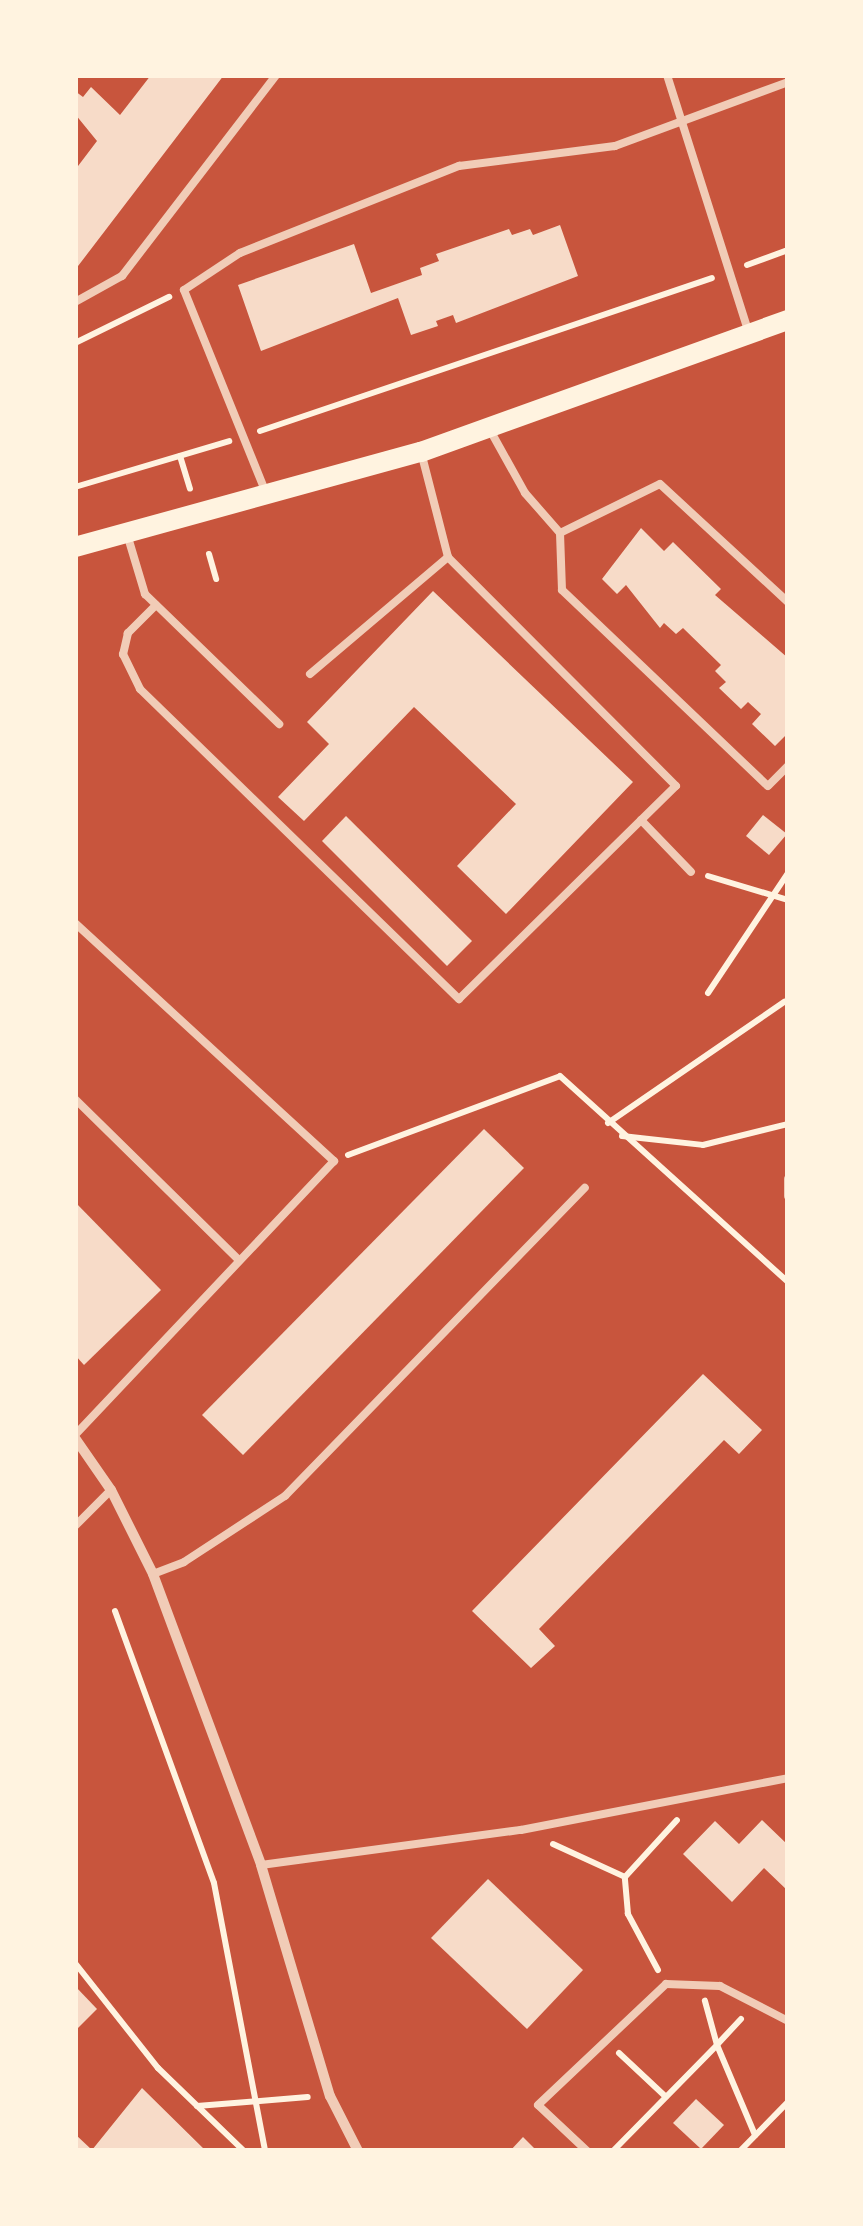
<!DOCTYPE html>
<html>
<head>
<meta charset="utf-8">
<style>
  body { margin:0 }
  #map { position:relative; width:863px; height:2226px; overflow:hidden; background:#c8553d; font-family:Montserrat,sans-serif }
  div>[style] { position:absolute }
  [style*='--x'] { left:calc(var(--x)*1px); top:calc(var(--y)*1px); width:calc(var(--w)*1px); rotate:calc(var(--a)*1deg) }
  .building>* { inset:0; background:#f7dbc8 }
  .path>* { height:6px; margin:-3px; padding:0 3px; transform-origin:3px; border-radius:3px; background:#fff3e0 }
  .service>* { height:8px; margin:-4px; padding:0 4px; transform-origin:4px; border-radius:4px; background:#f1ccb7 }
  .minor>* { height:10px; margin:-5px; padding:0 5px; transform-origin:5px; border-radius:5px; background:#f1ccb7 }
  .secondary>* { height:20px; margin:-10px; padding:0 10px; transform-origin:10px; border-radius:10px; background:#fff3e0 }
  span { translate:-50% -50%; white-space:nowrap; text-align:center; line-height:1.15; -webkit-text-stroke:8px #fff3e0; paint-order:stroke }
  .frame { position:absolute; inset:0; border:78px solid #fff3e0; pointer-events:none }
</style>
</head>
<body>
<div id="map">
  <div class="building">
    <div style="clip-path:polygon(151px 75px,224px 75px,75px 270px,75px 170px,97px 141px,75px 114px,75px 91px,83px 97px,91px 87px,120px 115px)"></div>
    <div style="clip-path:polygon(560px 225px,578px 276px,456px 323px,453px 315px,436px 321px,438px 326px,411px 335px,398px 298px,261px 351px,238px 285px,354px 244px,371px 293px,422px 275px,420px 268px,439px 261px,436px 254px,509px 229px,512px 235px,530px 229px,533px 235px)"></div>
    <div style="clip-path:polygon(641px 528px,664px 551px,673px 542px,721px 589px,715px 595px,788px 658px,788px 733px,775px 746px,752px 724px,761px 714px,748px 702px,741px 709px,719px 688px,726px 682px,715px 671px,721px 665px,683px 628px,676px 634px,664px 623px,660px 628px,626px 585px,617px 594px,602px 579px)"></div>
    <div style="clip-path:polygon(433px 591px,633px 782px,506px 914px,457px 866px,516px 804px,414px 707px,304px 821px,278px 797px,329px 744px,307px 722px)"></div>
    <div style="clip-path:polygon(763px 815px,787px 834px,769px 855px,746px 836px)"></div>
    <div style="clip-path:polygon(346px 816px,472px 941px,447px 966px,322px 841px)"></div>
    <div style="clip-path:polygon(484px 1129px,524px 1168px,243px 1455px,202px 1415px)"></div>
    <div style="clip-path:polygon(75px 1202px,161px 1290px,84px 1365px,75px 1355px)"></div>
    <div style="clip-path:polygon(703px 1374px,762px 1430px,739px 1454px,724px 1440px,539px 1629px,555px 1646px,531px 1668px,472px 1611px)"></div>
    <div style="clip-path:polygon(762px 1820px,788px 1845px,788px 1891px,764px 1868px,732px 1902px,683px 1854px,715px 1821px,739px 1844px)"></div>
    <div style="clip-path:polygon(488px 1879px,583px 1970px,527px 2029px,431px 1938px)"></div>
    <div style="clip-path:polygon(75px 1986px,97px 2009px,75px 2031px)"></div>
    <div style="clip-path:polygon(142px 2088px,206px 2151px,75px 2151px,75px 2134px,92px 2150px)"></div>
    <div style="clip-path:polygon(696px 2099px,724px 2125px,701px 2149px,673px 2123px)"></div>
    <div style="clip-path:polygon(523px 2137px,537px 2151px,510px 2151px)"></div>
  </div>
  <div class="path">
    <div style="--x:747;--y:265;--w:44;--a:-20.1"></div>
    <div style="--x:75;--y:343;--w:105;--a:-26.1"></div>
    <div style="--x:260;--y:431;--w:477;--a:-18.7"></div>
    <div style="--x:180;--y:456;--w:34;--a:73"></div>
    <div style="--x:75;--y:487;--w:161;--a:-16.6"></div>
    <div style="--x:209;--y:554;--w:26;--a:74"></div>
    <div style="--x:708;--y:876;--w:84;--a:16.7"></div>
    <div style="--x:708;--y:993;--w:144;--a:-56.3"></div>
    <div style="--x:608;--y:1123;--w:214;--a:-34.5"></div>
    <div style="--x:622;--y:1136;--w:81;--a:6.3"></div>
    <div style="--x:703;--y:1145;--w:88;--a:-13.9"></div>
    <div style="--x:348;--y:1155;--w:226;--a:-20.4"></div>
    <div style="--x:560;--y:1076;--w:307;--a:42.1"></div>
    <div style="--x:115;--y:1611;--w:289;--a:70"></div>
    <div style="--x:214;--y:1883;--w:273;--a:79.2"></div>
    <div style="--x:553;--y:1844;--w:79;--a:24.6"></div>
    <div style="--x:75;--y:1963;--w:134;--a:51.7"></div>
    <div style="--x:158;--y:2068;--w:120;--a:44"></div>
    <div style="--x:658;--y:1970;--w:64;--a:-118.2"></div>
    <div style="--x:628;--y:1914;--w:37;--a:-95"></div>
    <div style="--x:625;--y:1877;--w:77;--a:-47.6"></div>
    <div style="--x:741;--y:2019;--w:35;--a:133"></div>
    <div style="--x:717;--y:2045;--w:98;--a:67.1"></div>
    <div style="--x:619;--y:2053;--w:64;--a:43.1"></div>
    <div style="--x:197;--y:2106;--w:111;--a:-4.6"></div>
    <div style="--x:613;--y:2151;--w:148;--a:-45.5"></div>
    <div style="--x:717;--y:2045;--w:46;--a:-105.3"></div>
    <div style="--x:740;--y:2151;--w:69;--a:-45.6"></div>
  </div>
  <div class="service">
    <div style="--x:667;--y:75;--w:271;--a:72.4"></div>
    <div style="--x:75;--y:302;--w:54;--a:-29"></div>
    <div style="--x:122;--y:276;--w:253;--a:-52.5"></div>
    <div style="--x:490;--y:430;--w:72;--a:60.9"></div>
    <div style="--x:525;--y:493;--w:53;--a:48.8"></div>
    <div style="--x:560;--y:533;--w:57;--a:88"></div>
    <div style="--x:562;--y:590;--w:284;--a:43.6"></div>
    <div style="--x:768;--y:786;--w:28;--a:-45"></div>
    <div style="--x:266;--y:493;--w:219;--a:-112"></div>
    <div style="--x:184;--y:290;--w:67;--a:-33.5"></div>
    <div style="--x:240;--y:253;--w:236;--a:-21.7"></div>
    <div style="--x:459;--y:166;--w:157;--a:-7.3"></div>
    <div style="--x:615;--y:146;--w:184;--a:-20.3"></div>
    <div style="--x:560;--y:533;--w:111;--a:-26.1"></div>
    <div style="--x:660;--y:484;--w:174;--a:42.7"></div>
    <div style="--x:127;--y:534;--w:63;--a:73.3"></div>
    <div style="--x:145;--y:594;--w:187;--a:44.1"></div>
    <div style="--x:156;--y:605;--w:40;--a:135"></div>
    <div style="--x:128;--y:633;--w:22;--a:103"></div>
    <div style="--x:123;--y:654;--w:39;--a:64"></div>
    <div style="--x:140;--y:689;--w:445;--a:44.2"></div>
    <div style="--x:459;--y:999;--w:304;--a:-44.5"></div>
    <div style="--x:676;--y:786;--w:323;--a:-134.9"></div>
    <div style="--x:448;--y:557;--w:108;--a:-104.4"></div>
    <div style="--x:310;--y:674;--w:181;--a:-40.3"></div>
    <div style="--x:641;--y:820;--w:72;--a:46.1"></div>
    <div style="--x:75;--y:923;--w:352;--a:42.6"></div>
    <div style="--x:334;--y:1161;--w:377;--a:133.4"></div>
    <div style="--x:75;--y:1099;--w:227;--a:44.5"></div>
    <div style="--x:788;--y:1179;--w:17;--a:90"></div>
    <div style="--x:75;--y:1526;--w:51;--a:-45"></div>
    <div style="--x:153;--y:1574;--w:33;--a:-21"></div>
    <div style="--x:184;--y:1562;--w:121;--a:-33.2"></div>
    <div style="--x:285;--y:1496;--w:430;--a:-45.8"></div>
    <div style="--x:261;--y:1865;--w:262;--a:-7.7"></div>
    <div style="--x:521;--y:1830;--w:272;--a:-11"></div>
    <div style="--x:587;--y:2151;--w:67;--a:-136.8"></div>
    <div style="--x:538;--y:2105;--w:176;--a:-43.4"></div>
    <div style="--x:666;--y:1984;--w:54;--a:2.1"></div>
    <div style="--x:720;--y:1986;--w:76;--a:27.2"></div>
  </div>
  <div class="minor">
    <div style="--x:75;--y:1438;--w:63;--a:55.3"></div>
    <div style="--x:111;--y:1490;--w:94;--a:63.4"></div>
    <div style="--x:153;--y:1574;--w:310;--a:69.6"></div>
    <div style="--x:261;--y:1865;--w:241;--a:73.4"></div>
    <div style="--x:330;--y:2096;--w:62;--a:63"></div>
  </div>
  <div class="secondary">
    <div style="--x:75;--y:547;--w:359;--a:-15.4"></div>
    <div style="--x:421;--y:452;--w:390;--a:-19.8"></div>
  </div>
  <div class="frame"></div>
</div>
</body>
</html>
